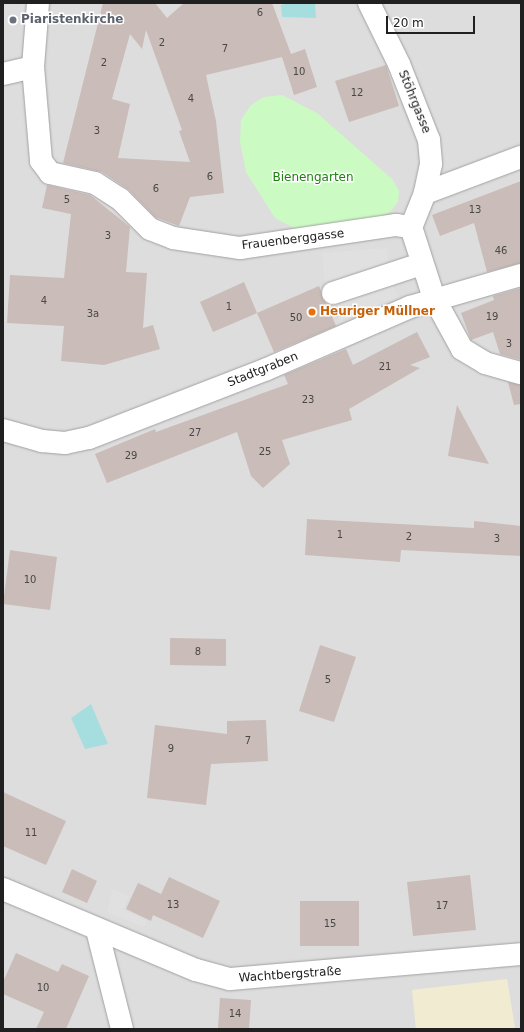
<!DOCTYPE html>
<html>
<head>
<meta charset="utf-8">
<style>
  body { margin:0 }
  #map { position:relative; width:524px; height:1032px; overflow:hidden; background:#f1ebe6; font-family:"DejaVu Sans",sans-serif }
  div>[style] { position:absolute }
  [style*='--x'] { left:calc(var(--x)*1px); top:calc(var(--y)*1px); width:calc(var(--w)*1px); rotate:calc(var(--a)*1deg) }
  .residential>* { inset:0; background:#dedddd }
  .farmland>* { inset:0; background:#f0ebd1 }
  .park>* { inset:0; background:#cbfbc3 }
  .parking>* { inset:0; background:#e0e0e0 }
  .water>* { inset:0; background:#a6dedf }
  .building>* { inset:0; background:#c9bcb9 }
  .roads { filter:drop-shadow(0 0 1px #a1a1a1) drop-shadow(0 0 1px #a1a1a1) }
  .minor>* { height:22px; margin:-11px; padding:0 11px; transform-origin:11px; border-radius:11px; background:#fff }
  .dots>* { width:11px; height:11px; translate:-50% -50%; box-sizing:border-box; border:2px solid #fff; border-radius:50% }
  span { translate:-50% -50%; white-space:nowrap; text-align:center; line-height:1.15; -webkit-text-stroke:3px #fff; paint-order:stroke }
  .number-label { font-size:10px; color:#4a4746 }
  .number-label span { -webkit-text-stroke-width:0 }
  .worship-label { font-size:12px; color:#5b616d; font-weight:700 }
  .left { translate:0 -50%; text-align:left }
  .street-label { font-size:12px; color:#202020 }
  .park-label { font-size:12px; color:#198309 }
  .food-label { font-size:12px; color:#c56008; font-weight:700 }
  .frame { position:absolute; inset:0; border:4px solid #202020; pointer-events:none }
  .scale { position:absolute; left:386px; top:16px; width:89px; height:18px; box-sizing:border-box; border:2px solid #202020; border-top:0; padding-left:5px; font-size:12px; line-height:14px; white-space:nowrap; color:#202020; -webkit-text-stroke:3px #fff; paint-order:stroke }
</style>
</head>
<body>
<div id="map">
  <div class="residential">
    <div style="clip-path:polygon(3px 3px,521px 3px,521px 1029px,515px 1029px,507px 980px,413px 990px,416px 1029px,3px 1029px)"></div>
  </div>
  <div class="farmland">
    <div style="clip-path:polygon(507px 979px,515px 1029px,416px 1029px,412px 990px)"></div>
  </div>
  <div class="park">
    <div style="clip-path:polygon(282px 95px,317px 113px,393px 180px,399px 191px,398px 202px,391px 211px,378px 218px,298px 230px,275px 218px,246px 172px,240px 141px,241px 120px,251px 105px,264px 97px)"></div>
  </div>
  <div class="parking">
    <div style="clip-path:polygon(387px 248px,389px 276px,398px 297px,340px 321px,325px 285px,322px 253px)"></div>
    <div style="clip-path:polygon(112px 889px,129px 896px,123px 910px,147px 921px,144px 927px,107px 912px)"></div>
  </div>
  <div class="water">
    <div style="clip-path:polygon(289px 3px,315px 3px,316px 18px,282px 17px,281px 5px)"></div>
    <div style="clip-path:polygon(91px 704px,108px 744px,85px 749px,71px 718px)"></div>
  </div>
  <div class="building">
    <div style="clip-path:polygon(evenodd,103px 3px,155px 3px,167px 18px,184px 3px,272px 3px,291px 54px,305px 49px,317px 87px,294px 95px,282px 57px,206px 75px,216px 121px,224px 193px,190px 197px,179px 226px,155px 217px,129px 190px,102px 172px,63px 163px,103px 3px,146px 30px,182px 130px,179px 131px,190px 162px,118px 158px,130px 104px,112px 99px,130px 34px,142px 49px,146px 30px)"></div>
    <div style="clip-path:polygon(386px 65px,399px 106px,349px 122px,335px 81px)"></div>
    <div style="clip-path:polygon(521px 181px,521px 263px,487px 272px,474px 223px,440px 236px,432px 215px)"></div>
    <div style="clip-path:polygon(47px 185px,90px 195px,130px 227px,126px 272px,147px 273px,143px 328px,153px 325px,160px 349px,104px 365px,61px 361px,64px 326px,7px 323px,10px 275px,64px 278px,71px 214px,42px 208px)"></div>
    <div style="clip-path:polygon(244px 282px,257px 313px,213px 332px,200px 302px)"></div>
    <div style="clip-path:polygon(319px 286px,336px 326px,274px 352px,257px 313px)"></div>
    <div style="clip-path:polygon(521px 288px,521px 360px,500px 354px,493px 332px,471px 340px,461px 313px,494px 300px,493px 296px)"></div>
    <div style="clip-path:polygon(417px 332px,430px 357px,410px 365px,420px 368px,349px 409px,352px 420px,282px 440px,290px 464px,263px 488px,251px 476px,237px 432px,107px 483px,95px 454px,155px 429px,156px 432px,288px 384px,284px 375px,346px 349px,353px 365px)"></div>
    <div style="clip-path:polygon(508px 382px,521px 385px,521px 404px,514px 405px)"></div>
    <div style="clip-path:polygon(457px 405px,489px 464px,448px 456px)"></div>
    <div style="clip-path:polygon(307px 519px,474px 528px,474px 521px,521px 526px,521px 556px,401px 550px,400px 562px,305px 555px)"></div>
    <div style="clip-path:polygon(10px 550px,57px 557px,50px 610px,3px 604px)"></div>
    <div style="clip-path:polygon(170px 638px,226px 639px,226px 666px,170px 665px)"></div>
    <div style="clip-path:polygon(320px 645px,356px 657px,334px 722px,299px 711px)"></div>
    <div style="clip-path:polygon(266px 720px,268px 761px,211px 764px,206px 805px,147px 798px,155px 725px,227px 734px,227px 721px)"></div>
    <div style="clip-path:polygon(3px 792px,66px 821px,46px 865px,3px 846px)"></div>
    <div style="clip-path:polygon(72px 869px,97px 881px,87px 903px,62px 892px)"></div>
    <div style="clip-path:polygon(470px 875px,476px 930px,413px 936px,407px 882px)"></div>
    <div style="clip-path:polygon(169px 877px,220px 901px,203px 938px,153px 915px,151px 921px,126px 909px,138px 883px,161px 894px)"></div>
    <div style="clip-path:polygon(300px 901px,359px 901px,359px 946px,300px 946px)"></div>
    <div style="clip-path:polygon(16px 953px,58px 972px,62px 964px,89px 976px,66px 1029px,36px 1029px,44px 1012px,3px 994px,3px 982px)"></div>
    <div style="clip-path:polygon(220px 998px,251px 1000px,249px 1029px,218px 1029px)"></div>
  </div>
  <div class="roads">
    <div class="minor">
      <div style="--x:38;--y:3;--w:64;--a:94.5"></div>
      <div style="--x:33;--y:67;--w:94;--a:85.1"></div>
      <div style="--x:41;--y:161;--w:15;--a:53"></div>
      <div style="--x:50;--y:173;--w:46;--a:12.5"></div>
      <div style="--x:95;--y:183;--w:30;--a:33"></div>
      <div style="--x:120;--y:199;--w:42;--a:45"></div>
      <div style="--x:150;--y:229;--w:25;--a:21"></div>
      <div style="--x:173;--y:238;--w:68;--a:8.5"></div>
      <div style="--x:240;--y:248;--w:158;--a:-8.4"></div>
      <div style="--x:396;--y:225;--w:15;--a:8"></div>
      <div style="--x:369;--y:3;--w:68;--a:63.8"></div>
      <div style="--x:399;--y:64;--w:82;--a:68.5"></div>
      <div style="--x:429;--y:140;--w:24;--a:85"></div>
      <div style="--x:431;--y:164;--w:30;--a:102"></div>
      <div style="--x:425;--y:193;--w:37;--a:112"></div>
      <div style="--x:411;--y:227;--w:75;--a:72.1"></div>
      <div style="--x:434;--y:298;--w:58;--a:61.2"></div>
      <div style="--x:462;--y:349;--w:27;--a:31"></div>
      <div style="--x:485;--y:363;--w:37;--a:16"></div>
      <div style="--x:3;--y:74;--w:31;--a:-13"></div>
      <div style="--x:425;--y:193;--w:103;--a:-20.6"></div>
      <div style="--x:333;--y:293;--w:93;--a:-18.2"></div>
      <div style="--x:3;--y:430;--w:41;--a:15.8"></div>
      <div style="--x:42;--y:441;--w:23;--a:5"></div>
      <div style="--x:65;--y:443;--w:25;--a:-12"></div>
      <div style="--x:89;--y:438;--w:191;--a:-21.2"></div>
      <div style="--x:267;--y:369;--w:156;--a:-23.4"></div>
      <div style="--x:410;--y:307;--w:116;--a:-16.1"></div>
      <div style="--x:3;--y:889;--w:209;--a:22.8"></div>
      <div style="--x:196;--y:970;--w:35;--a:15"></div>
      <div style="--x:230;--y:979;--w:292;--a:-4.9"></div>
      <div style="--x:97;--y:930;--w:102;--a:75.8"></div>
    </div>
  </div>
  <div class="dots">
    <div style="left:13px;top:20px;background:#6b7280"></div>
    <div style="left:312px;top:312px;background:#e8710a"></div>
  </div>
  <div class="number-label">
    <span style="left:260px;top:13px">6</span>
    <span style="left:162px;top:43px">2</span>
    <span style="left:225px;top:49px">7</span>
    <span style="left:104px;top:63px">2</span>
    <span style="left:299px;top:72px">10</span>
    <span style="left:357px;top:93px">12</span>
    <span style="left:191px;top:99px">4</span>
    <span style="left:97px;top:131px">3</span>
    <span style="left:210px;top:177px">6</span>
    <span style="left:156px;top:189px">6</span>
    <span style="left:67px;top:200px">5</span>
    <span style="left:475px;top:210px">13</span>
    <span style="left:108px;top:236px">3</span>
    <span style="left:501px;top:251px">46</span>
    <span style="left:44px;top:301px">4</span>
    <span style="left:229px;top:307px">1</span>
    <span style="left:93px;top:314px">3a</span>
    <span style="left:492px;top:317px">19</span>
    <span style="left:296px;top:318px">50</span>
    <span style="left:509px;top:344px">3</span>
    <span style="left:385px;top:367px">21</span>
    <span style="left:308px;top:400px">23</span>
    <span style="left:195px;top:433px">27</span>
    <span style="left:265px;top:452px">25</span>
    <span style="left:131px;top:456px">29</span>
    <span style="left:340px;top:535px">1</span>
    <span style="left:409px;top:537px">2</span>
    <span style="left:497px;top:539px">3</span>
    <span style="left:30px;top:580px">10</span>
    <span style="left:198px;top:652px">8</span>
    <span style="left:328px;top:680px">5</span>
    <span style="left:248px;top:741px">7</span>
    <span style="left:171px;top:749px">9</span>
    <span style="left:31px;top:833px">11</span>
    <span style="left:173px;top:905px">13</span>
    <span style="left:442px;top:906px">17</span>
    <span style="left:330px;top:924px">15</span>
    <span style="left:43px;top:988px">10</span>
    <span style="left:235px;top:1014px">14</span>
  </div>
  <div class="worship-label">
    <span class="left" style="left:21px;top:20px">Piaristenkirche</span>
  </div>
  <div class="street-label">
    <span style="left:414px;top:102px;rotate:68deg">Stöhrgasse</span>
    <span style="left:293px;top:240px;rotate:-7deg">Frauenberggasse</span>
    <span style="left:263px;top:370px;rotate:-22deg">Stadtgraben</span>
    <span style="left:290px;top:975px;rotate:-4deg">Wachtbergstraße</span>
  </div>
  <div class="park-label">
    <span style="left:313px;top:178px">Bienengarten</span>
  </div>
  <div class="food-label">
    <span class="left" style="left:320px;top:312px">Heuriger Müllner</span>
  </div>
  <div class="frame"></div>
  <div class="scale">20 m</div>
</div>
</body>
</html>
